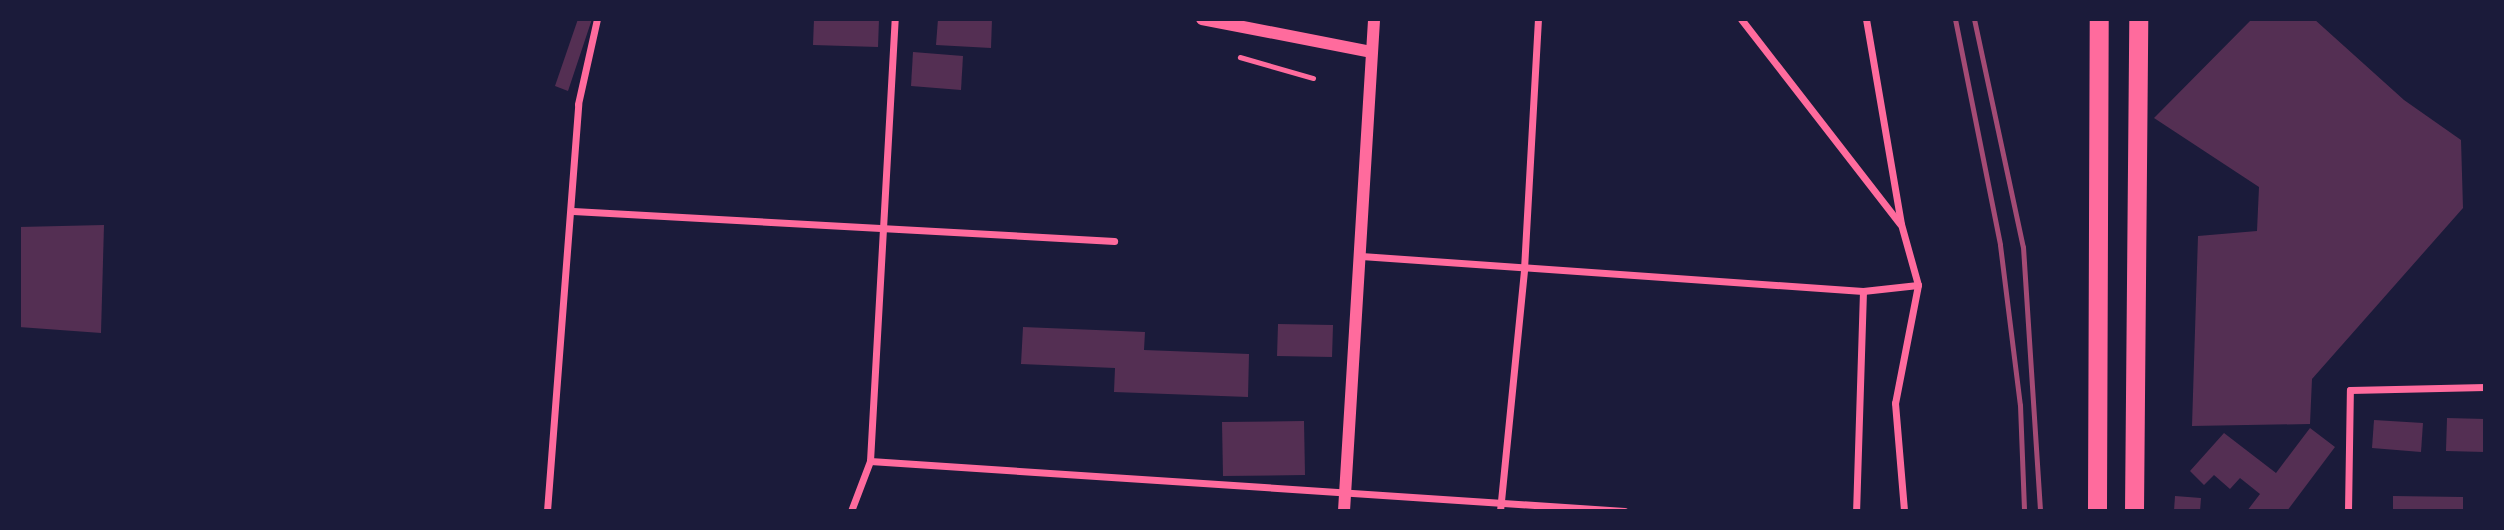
<!DOCTYPE html>
<html>
<head>
<meta charset="utf-8">
<style>
  body { margin:0 }
  #map { position:relative; width:2504px; height:530px; overflow:hidden; background:#1b1b3a; font-family:Inter,sans-serif }
  div>[style] { position:absolute }
  [style*='--x'] { left:calc(var(--x)*1px); top:calc(var(--y)*1px); width:calc(var(--w)*1px); rotate:calc(var(--a)*1deg) }
  .building>* { inset:0; background:#542f53 }
  .path>* { height:4.5px; margin:-2.25px; padding:0 2.25px; transform-origin:2.25px; border-radius:2.25px; background:#ff6b9d }
  .minor>* { height:7px; margin:-3.5px; padding:0 3.5px; transform-origin:3.5px; border-radius:3.5px; background:#ff6b9d }
  .tertiary>* { height:12px; margin:-6px; padding:0 6px; transform-origin:6px; border-radius:6px; background:#ff6b9d }
  .trunk>* { height:19px; margin:-9.5px; padding:0 9.5px; transform-origin:9.5px; border-radius:9.5px; background:#ff6b9d }
  .rail>* { height:5px; margin:-2.5px; padding:0 2.5px; transform-origin:2.5px; border-radius:2.5px; background:#a44b75 }
  span { translate:-50% -50%; white-space:nowrap; text-align:center; line-height:1.15; -webkit-text-stroke:7px #1b1b3a; paint-order:stroke }
  .frame { position:absolute; inset:0; border:21px solid #1b1b3a; pointer-events:none }
</style>
</head>
<body>
<div id="map">
  <div class="building">
    <div style="clip-path:polygon(578px 19px,592px 19px,568px 91px,555px 86px)"></div>
    <div style="clip-path:polygon(814px 19px,879px 19px,878px 47px,813px 45px)"></div>
    <div style="clip-path:polygon(938px 19px,992px 19px,991px 48px,936px 45px)"></div>
    <div style="clip-path:polygon(2252px 19px,2314px 19px,2404px 100px,2461px 140px,2463px 208px,2312px 379px,2310px 424px,2192px 426px,2198px 236px,2257px 231px,2259px 187px,2154px 118px)"></div>
    <div style="clip-path:polygon(913px 52px,963px 56px,961px 90px,911px 86px)"></div>
    <div style="clip-path:polygon(104px 225px,101px 333px,19px 327px,19px 227px)"></div>
    <div style="clip-path:polygon(1278px 324px,1333px 325px,1332px 357px,1277px 356px)"></div>
    <div style="clip-path:polygon(1023px 327px,1145px 332px,1144px 350px,1249px 354px,1248px 397px,1114px 392px,1115px 368px,1021px 364px)"></div>
    <div style="clip-path:polygon(2447px 418px,2485px 419px,2485px 452px,2446px 451px)"></div>
    <div style="clip-path:polygon(2374px 420px,2423px 423px,2421px 452px,2372px 448px)"></div>
    <div style="clip-path:polygon(1304px 421px,1305px 475px,1223px 476px,1222px 422px)"></div>
    <div style="clip-path:polygon(2310px 428px,2335px 447px,2287px 511px,2247px 511px,2260px 494px,2240px 478px,2230px 489px,2214px 475px,2204px 485px,2190px 471px,2224px 433px,2276px 473px)"></div>
    <div style="clip-path:polygon(2175px 496px,2201px 498px,2200px 511px,2174px 511px)"></div>
    <div style="clip-path:polygon(2393px 496px,2463px 497px,2463px 511px,2393px 511px)"></div>
  </div>
  <div class="path">
    <div style="--x:1240;--y:57;--w:76;--a:16"></div>
  </div>
  <div class="minor">
    <div style="--x:1741;--y:19;--w:259;--a:52.2"></div>
    <div style="--x:1866;--y:19;--w:208;--a:80.3"></div>
    <div style="--x:1901;--y:224;--w:63;--a:74.4"></div>
    <div style="--x:1918;--y:285;--w:120;--a:101"></div>
    <div style="--x:1895;--y:403;--w:108;--a:85.2"></div>
    <div style="--x:573;--y:211;--w:542;--a:3.17"></div>
    <div style="--x:1361;--y:256;--w:503;--a:3.99"></div>
    <div style="--x:1863;--y:291;--w:220;--a:91.8"></div>
    <div style="--x:1863;--y:291;--w:55;--a:-6.2"></div>
    <div style="--x:870;--y:461;--w:756;--a:3.79"></div>
    <div style="--x:547;--y:511;--w:408;--a:-85.6"></div>
    <div style="--x:578;--y:104;--w:87;--a:-77.4"></div>
    <div style="--x:851;--y:511;--w:53;--a:-69.2"></div>
    <div style="--x:870;--y:461;--w:443;--a:-86.8"></div>
    <div style="--x:1500;--y:511;--w:243;--a:-84.3"></div>
    <div style="--x:1524;--y:269;--w:250;--a:-86.8"></div>
    <div style="--x:2348;--y:511;--w:121;--a:-89.1"></div>
    <div style="--x:2350;--y:390;--w:135;--a:-1.3"></div>
  </div>
  <div class="tertiary">
    <div style="--x:1202;--y:19;--w:172;--a:11"></div>
    <div style="--x:1344;--y:511;--w:493;--a:-86.5"></div>
  </div>
  <div class="trunk">
    <div style="--x:2097;--y:511;--w:492;--a:-89.8"></div>
    <div style="--x:2134;--y:511;--w:492;--a:-89.5"></div>
  </div>
  <div class="rail">
    <div style="--x:1955;--y:19;--w:230;--a:78.7"></div>
    <div style="--x:2000;--y:245;--w:161;--a:82.9"></div>
    <div style="--x:2020;--y:405;--w:106;--a:87.8"></div>
    <div style="--x:1974;--y:19;--w:233;--a:77.9"></div>
    <div style="--x:2023;--y:247;--w:265;--a:86.3"></div>
  </div>
  <div class="frame"></div>
</div>
</body>
</html>
